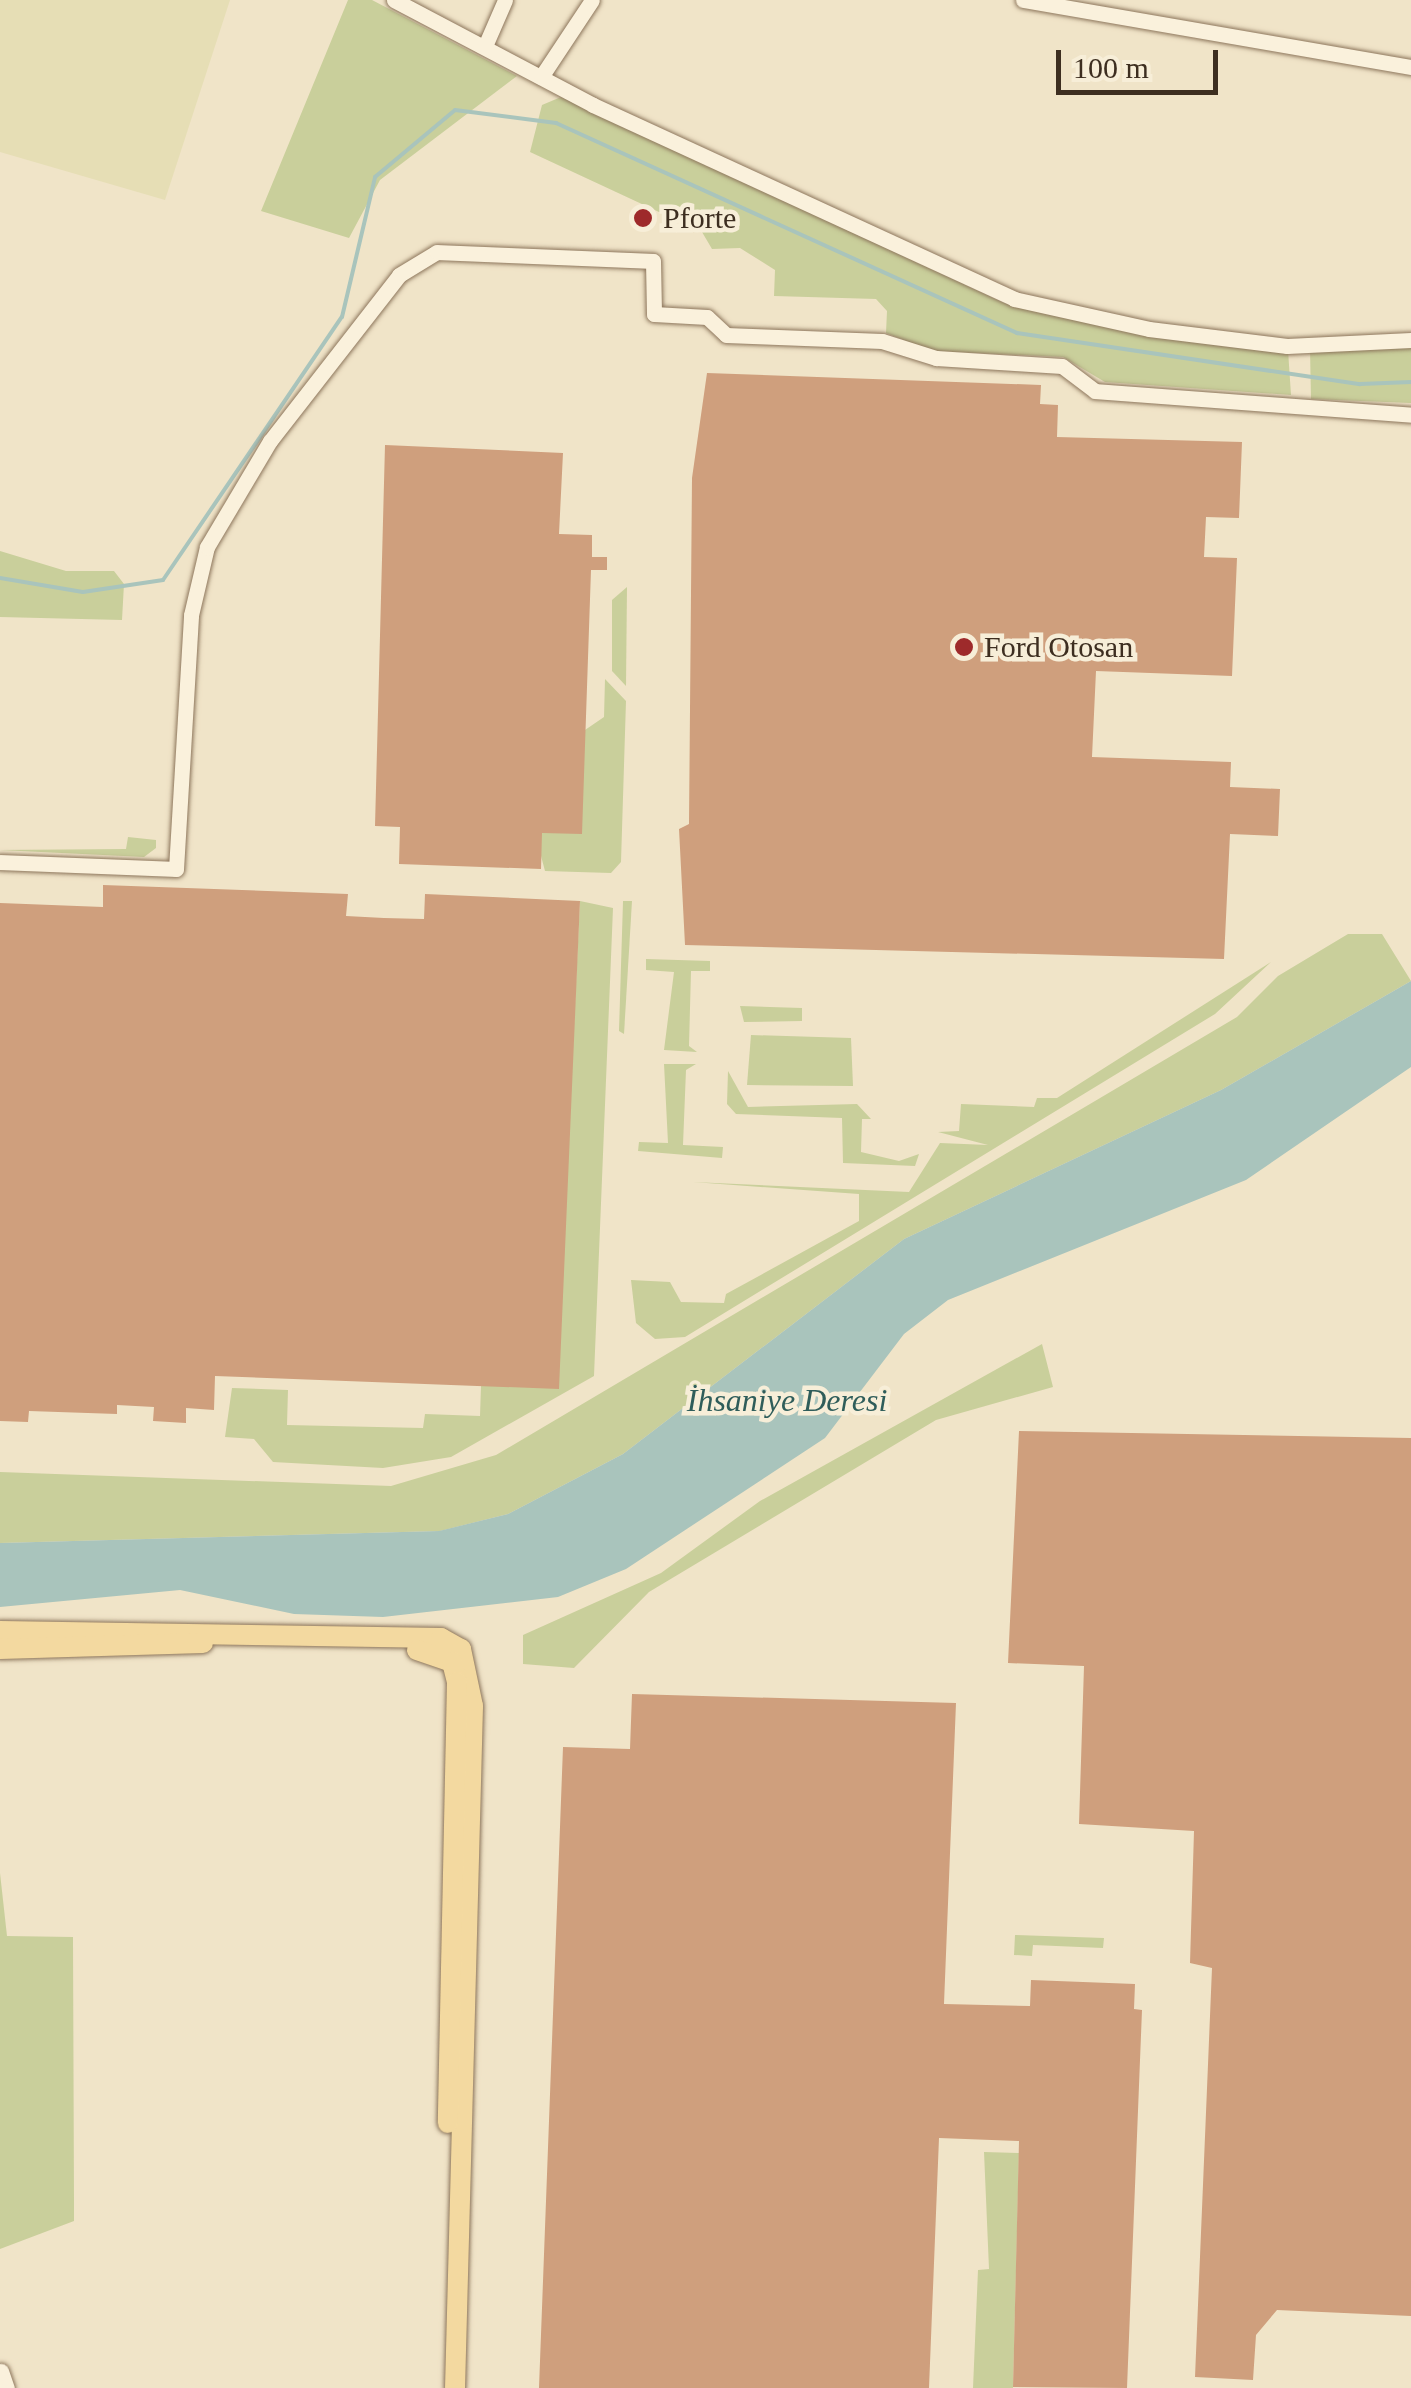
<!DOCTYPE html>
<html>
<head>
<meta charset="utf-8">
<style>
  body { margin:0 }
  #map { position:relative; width:1411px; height:2388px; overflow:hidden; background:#f0e4c8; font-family:"Times New Roman",serif }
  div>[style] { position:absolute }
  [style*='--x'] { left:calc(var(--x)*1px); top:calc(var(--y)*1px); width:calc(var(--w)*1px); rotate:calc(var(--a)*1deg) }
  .farmland>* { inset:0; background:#e6deb5 }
  .green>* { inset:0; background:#c9cf9b }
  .water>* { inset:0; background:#a9c4bc }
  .stream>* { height:4px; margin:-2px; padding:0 2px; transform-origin:2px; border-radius:2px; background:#a9c4bc }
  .building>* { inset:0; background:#cf9f7d }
  .roads { filter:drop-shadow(0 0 2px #8d765c) drop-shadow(0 0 2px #8d765c) }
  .minor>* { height:15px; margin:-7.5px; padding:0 7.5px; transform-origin:7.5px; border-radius:7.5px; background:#faf1dc }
  .major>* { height:20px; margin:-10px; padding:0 10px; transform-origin:10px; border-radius:10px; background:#f3d9a0 }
  .dots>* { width:28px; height:28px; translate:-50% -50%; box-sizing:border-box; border:5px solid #f7eed8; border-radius:50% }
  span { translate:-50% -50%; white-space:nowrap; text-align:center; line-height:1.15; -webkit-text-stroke:9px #f7eed8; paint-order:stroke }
  .poi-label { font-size:30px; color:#3d2e20 }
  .left { translate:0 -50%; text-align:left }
  .water-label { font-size:32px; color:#2f5d5a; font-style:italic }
  .scale { position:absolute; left:1056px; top:50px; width:162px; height:45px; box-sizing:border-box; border:5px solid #3d2e20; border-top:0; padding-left:12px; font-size:30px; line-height:35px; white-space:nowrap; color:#3d2e20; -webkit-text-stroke:8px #f7eed8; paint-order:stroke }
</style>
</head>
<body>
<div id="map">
  <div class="farmland">
    <div style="clip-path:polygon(0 0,230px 0,165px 200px,0 152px)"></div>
  </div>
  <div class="green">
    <div style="clip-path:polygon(348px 0,372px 0,517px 76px,380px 180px,349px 238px,261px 211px)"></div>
    <div style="clip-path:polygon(561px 97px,1004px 303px,1288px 350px,1291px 395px,1105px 382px,1063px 357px,931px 351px,886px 333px,887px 311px,876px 299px,774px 296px,775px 270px,740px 248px,712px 249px,702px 232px,530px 152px,542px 105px)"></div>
    <div style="clip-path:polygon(1411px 347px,1411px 403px,1311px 399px,1310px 349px)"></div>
    <div style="clip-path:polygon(0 551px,66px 571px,114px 571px,124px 584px,122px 620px,0 617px)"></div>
    <div style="clip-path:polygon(627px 587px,626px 686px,612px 671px,612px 600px)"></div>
    <div style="clip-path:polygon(605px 679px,626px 701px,621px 862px,611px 873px,545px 871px,536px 837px,585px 730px,604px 717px)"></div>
    <div style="clip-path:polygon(128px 837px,156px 840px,156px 848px,144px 857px,0 850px,126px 849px)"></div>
    <div style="clip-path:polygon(580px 901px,613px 908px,594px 1376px,451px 1457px,383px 1468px,273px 1462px,254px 1439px,225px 1437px,232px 1388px,288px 1390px,287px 1425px,423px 1428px,425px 1414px,480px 1416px,481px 1386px,568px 1147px)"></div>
    <div style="clip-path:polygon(623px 901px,632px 901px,624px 1034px,619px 1031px)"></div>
    <div style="clip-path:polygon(1348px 934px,1382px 934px,1411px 981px,1221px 1090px,904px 1239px,623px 1454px,508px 1514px,440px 1531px,0 1543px,0 1472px,391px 1486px,496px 1455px,1237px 1017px,1278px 976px)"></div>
    <div style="clip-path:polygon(646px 959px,710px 961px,710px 971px,691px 971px,689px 1046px,697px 1052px,664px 1050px,674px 972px,646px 970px)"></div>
    <div style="clip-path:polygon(1271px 962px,1215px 1014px,685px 1337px,655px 1339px,636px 1323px,631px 1280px,670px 1282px,681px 1302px,724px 1303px,726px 1294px,859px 1221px,859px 1194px,693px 1182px,909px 1192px,940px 1143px,988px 1145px,938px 1132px,959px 1131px,961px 1104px,1034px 1107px,1037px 1098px,1057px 1098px)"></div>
    <div style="clip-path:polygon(740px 1006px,802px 1008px,802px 1021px,744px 1022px)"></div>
    <div style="clip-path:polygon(751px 1035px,851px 1038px,853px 1086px,747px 1085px)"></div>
    <div style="clip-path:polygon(664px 1064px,696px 1064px,686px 1070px,683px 1145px,723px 1147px,722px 1158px,638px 1151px,639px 1142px,668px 1143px)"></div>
    <div style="clip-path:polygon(728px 1071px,748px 1107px,857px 1104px,871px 1119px,862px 1119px,861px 1152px,899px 1161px,919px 1154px,915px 1166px,843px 1163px,842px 1118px,736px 1114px,727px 1104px)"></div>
    <div style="clip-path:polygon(1042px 1344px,1053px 1387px,936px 1420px,649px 1592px,574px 1668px,523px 1664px,523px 1635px,661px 1573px,760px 1501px)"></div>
    <div style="clip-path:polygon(0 1873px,7px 1936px,73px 1937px,74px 2203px,74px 2221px,0 2249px)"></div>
    <div style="clip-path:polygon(1015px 1935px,1104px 1938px,1103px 1948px,1033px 1945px,1032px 1956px,1014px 1955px)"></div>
    <div style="clip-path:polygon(984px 2152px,1019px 2153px,1013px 2388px,973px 2388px,978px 2270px,989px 2269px)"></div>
  </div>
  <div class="water">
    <div style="clip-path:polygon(1411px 981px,1411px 1067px,1246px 1180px,948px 1300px,904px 1334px,825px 1438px,626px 1569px,558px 1597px,383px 1617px,294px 1614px,180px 1590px,0 1607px,0 1543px,439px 1531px,508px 1514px,623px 1454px,904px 1239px,1221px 1090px)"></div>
  </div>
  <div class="stream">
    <div style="--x:0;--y:578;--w:84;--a:9.6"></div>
    <div style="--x:83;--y:592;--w:81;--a:-8.5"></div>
    <div style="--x:163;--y:580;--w:318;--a:-55.8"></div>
    <div style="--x:342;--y:317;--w:144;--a:-76.7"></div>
    <div style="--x:375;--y:177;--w:104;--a:-39.9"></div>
    <div style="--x:455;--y:110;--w:102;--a:7.3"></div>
    <div style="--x:556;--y:123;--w:507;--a:24.49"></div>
    <div style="--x:1017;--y:333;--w:347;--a:8.5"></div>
    <div style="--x:1360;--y:384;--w:51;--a:-2.2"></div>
  </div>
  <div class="building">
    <div style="clip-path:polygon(707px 373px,1041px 385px,1040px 404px,1058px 405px,1057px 437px,1242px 442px,1239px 518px,1206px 517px,1204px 557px,1237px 558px,1232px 676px,1096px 671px,1092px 757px,1231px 762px,1230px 787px,1280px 789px,1278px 836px,1230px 834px,1224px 959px,685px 945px,679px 829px,689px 824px,692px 478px)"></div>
    <div style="clip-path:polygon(385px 445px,563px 453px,559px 534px,592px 535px,592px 557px,607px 557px,607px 570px,591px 570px,582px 834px,542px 833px,541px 869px,399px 864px,400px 827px,375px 826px)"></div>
    <div style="clip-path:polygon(103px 885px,348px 894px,346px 916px,384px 918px,424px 919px,425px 894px,580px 901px,559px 1389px,215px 1376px,214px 1410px,186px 1408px,186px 1423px,153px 1421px,154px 1407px,117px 1405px,117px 1414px,29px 1411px,28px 1422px,0 1421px,0 903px,103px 907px)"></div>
    <div style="clip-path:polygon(1019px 1431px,1411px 1438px,1411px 2316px,1277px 2310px,1256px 2335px,1253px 2380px,1195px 2377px,1212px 1968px,1190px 1963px,1194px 1831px,1079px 1824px,1084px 1666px,1008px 1663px)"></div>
    <div style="clip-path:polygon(632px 1694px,956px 1703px,944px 2004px,1030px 2006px,1031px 1980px,1135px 1984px,1134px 2009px,1142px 2010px,1127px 2388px,1013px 2387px,1019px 2141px,939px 2138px,929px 2388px,539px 2388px,563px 1747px,630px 1749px)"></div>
  </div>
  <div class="roads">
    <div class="minor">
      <div style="--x:394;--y:0;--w:225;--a:27.8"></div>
      <div style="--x:593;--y:105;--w:464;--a:24.7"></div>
      <div style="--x:1014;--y:299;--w:138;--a:12.5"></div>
      <div style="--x:1149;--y:329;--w:139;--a:7"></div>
      <div style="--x:1287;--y:346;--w:124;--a:-2.8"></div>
      <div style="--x:1023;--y:0;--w:394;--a:9.8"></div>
      <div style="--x:485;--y:46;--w:50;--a:-66.5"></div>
      <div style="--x:541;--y:77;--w:92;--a:-56.5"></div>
      <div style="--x:0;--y:862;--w:176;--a:2.3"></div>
      <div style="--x:176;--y:869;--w:254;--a:-86.6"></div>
      <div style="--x:191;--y:615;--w:70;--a:-76.8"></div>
      <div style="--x:207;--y:547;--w:123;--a:-59.3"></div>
      <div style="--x:270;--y:441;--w:210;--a:-52.1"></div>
      <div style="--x:399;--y:275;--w:44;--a:-31.2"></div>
      <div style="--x:437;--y:252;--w:216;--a:2.4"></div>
      <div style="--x:653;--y:261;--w:53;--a:88.9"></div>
      <div style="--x:654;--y:314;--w:53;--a:3.2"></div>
      <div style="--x:707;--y:317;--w:26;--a:43"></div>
      <div style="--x:726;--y:335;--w:156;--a:2.2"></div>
      <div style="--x:882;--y:341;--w:57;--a:17.5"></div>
      <div style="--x:936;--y:358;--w:126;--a:3.6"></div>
      <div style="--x:1062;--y:366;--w:41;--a:37.1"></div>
      <div style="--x:1095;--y:391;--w:317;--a:4.3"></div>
      <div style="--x:1;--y:2371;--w:18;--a:71"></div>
    </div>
    <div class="major">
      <div style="--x:0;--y:1631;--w:441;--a:0.9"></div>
      <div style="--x:441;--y:1638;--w:23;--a:29"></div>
      <div style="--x:461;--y:1649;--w:58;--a:78.1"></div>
      <div style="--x:473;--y:1706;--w:682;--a:91.51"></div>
      <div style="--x:0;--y:1649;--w:203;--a:-1.7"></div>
      <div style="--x:417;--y:1650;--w:37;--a:19"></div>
      <div style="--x:452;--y:1662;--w:21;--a:76"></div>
      <div style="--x:457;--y:1682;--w:441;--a:91.2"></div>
    </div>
  </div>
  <div class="dots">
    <div style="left:643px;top:218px;background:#9e2a2b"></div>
    <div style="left:964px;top:647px;background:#9e2a2b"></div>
  </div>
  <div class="poi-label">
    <span class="left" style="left:663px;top:218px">Pforte</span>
    <span class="left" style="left:984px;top:647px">Ford Otosan</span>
  </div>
  <div class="water-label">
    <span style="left:787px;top:1400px">İhsaniye Deresi</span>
  </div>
  <div class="scale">100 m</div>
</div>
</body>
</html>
